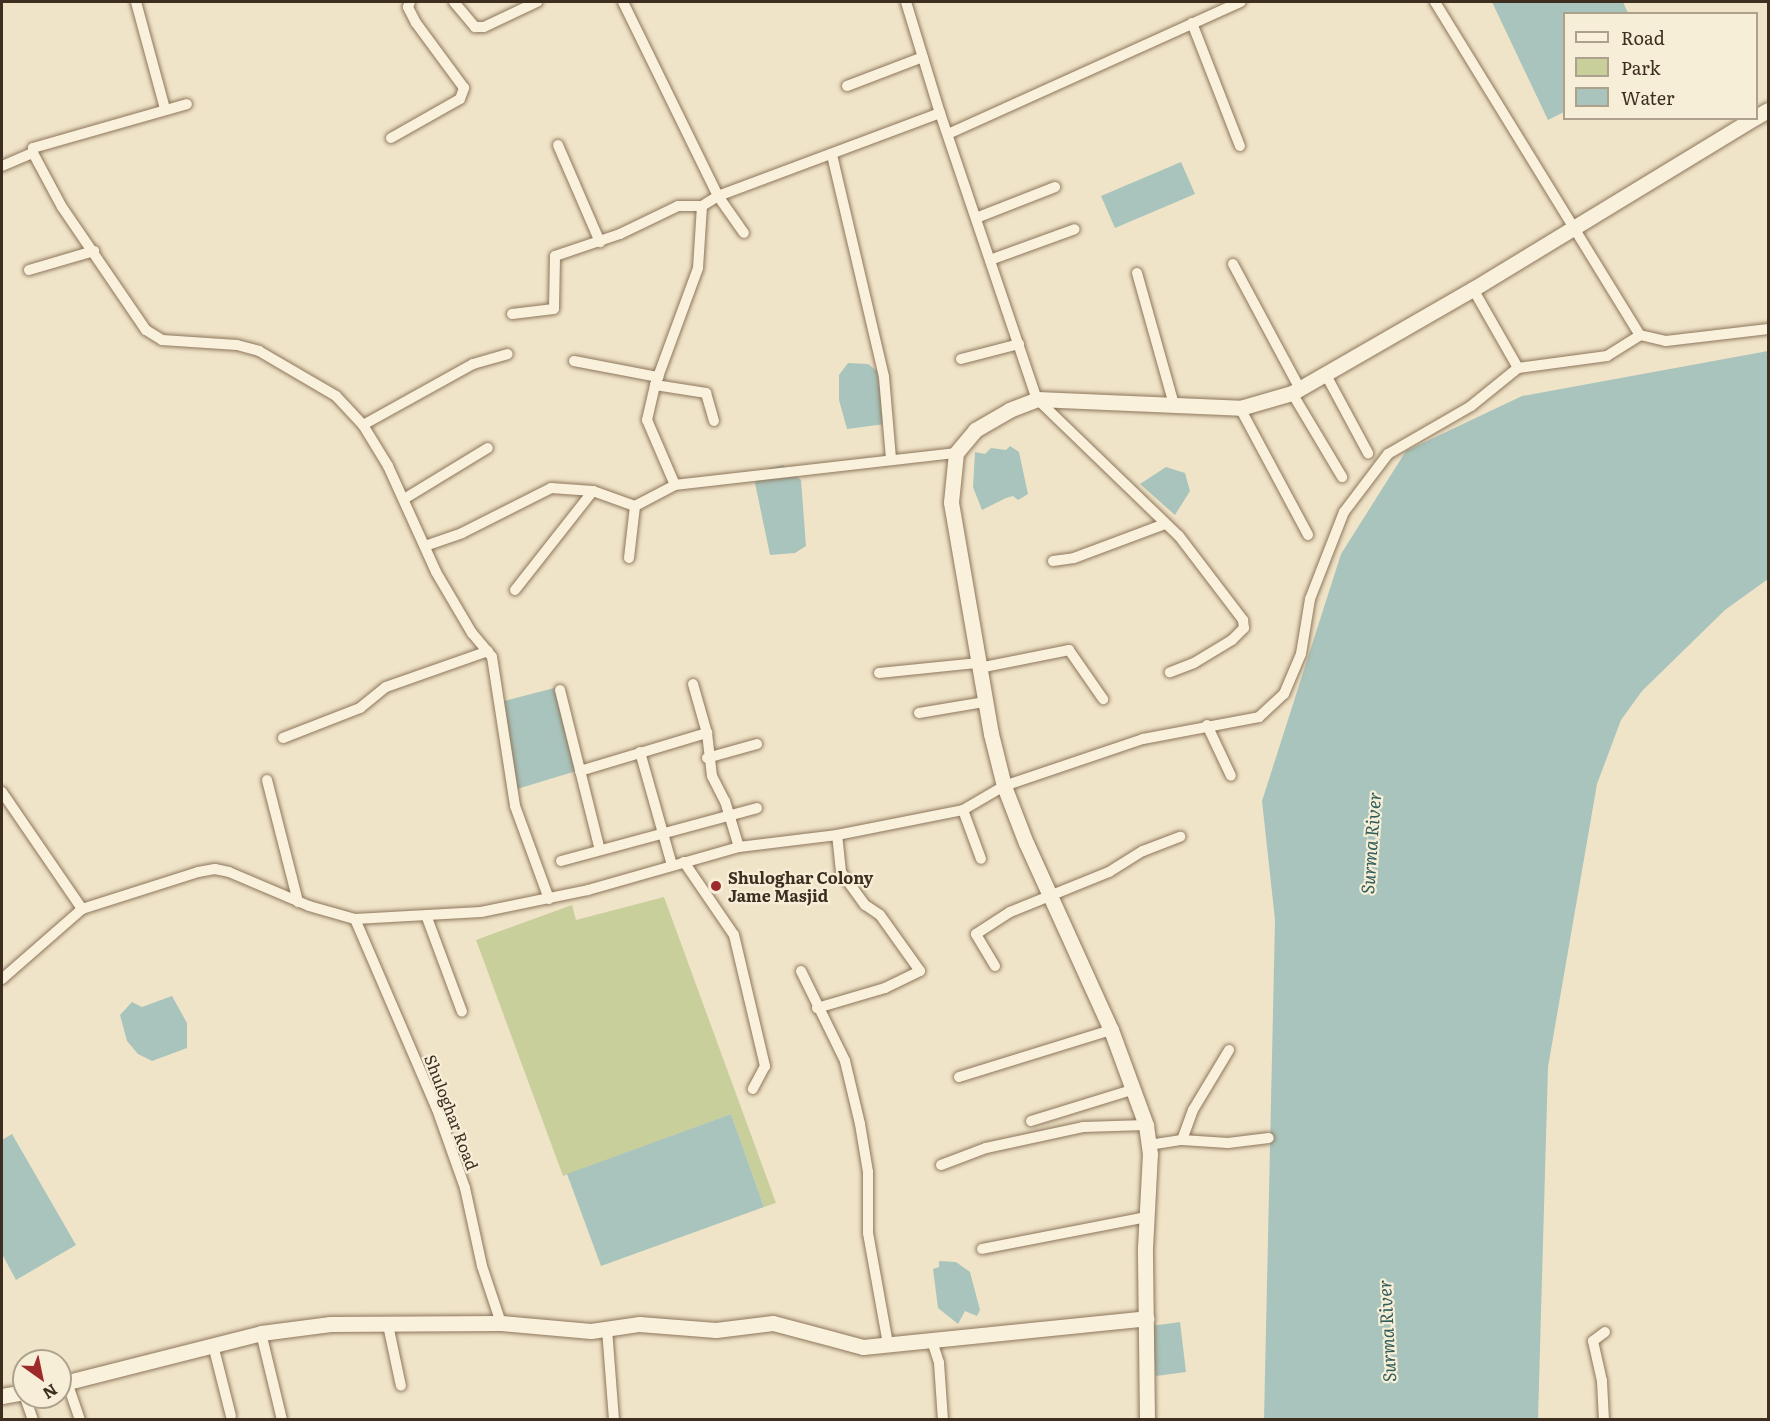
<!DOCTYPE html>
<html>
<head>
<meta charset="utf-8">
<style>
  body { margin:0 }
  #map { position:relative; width:1770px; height:1421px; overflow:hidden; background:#f0e4c8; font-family:Literata,serif }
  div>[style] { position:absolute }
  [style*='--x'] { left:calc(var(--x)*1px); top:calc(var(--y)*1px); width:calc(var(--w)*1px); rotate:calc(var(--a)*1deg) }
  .green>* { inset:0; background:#c9cf9b }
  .water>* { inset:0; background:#a9c4bc }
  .roads { filter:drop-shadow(0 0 2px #8d765c) drop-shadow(0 0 2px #8d765c) }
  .street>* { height:10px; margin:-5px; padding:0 5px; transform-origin:5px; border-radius:5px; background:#faf1dc }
  .secondary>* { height:15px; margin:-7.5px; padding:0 7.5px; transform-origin:7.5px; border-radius:7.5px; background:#faf1dc }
  .dots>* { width:16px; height:16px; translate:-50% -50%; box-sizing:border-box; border:3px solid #f7eed8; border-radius:50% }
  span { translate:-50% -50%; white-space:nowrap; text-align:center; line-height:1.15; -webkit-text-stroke:4.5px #f7eed8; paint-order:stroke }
  .poi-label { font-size:16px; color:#3d2e20; font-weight:700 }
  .left { translate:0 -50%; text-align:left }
  .street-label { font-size:16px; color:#3d2e20 }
  .water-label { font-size:18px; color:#2f5d5a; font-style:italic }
  .frame { position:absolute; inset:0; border:3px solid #3d2e20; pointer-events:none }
  .legend { position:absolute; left:1563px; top:12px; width:195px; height:108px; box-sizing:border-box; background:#f7eed8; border:2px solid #ada18e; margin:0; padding:8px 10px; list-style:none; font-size:18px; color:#3d2e20 }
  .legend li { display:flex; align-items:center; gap:12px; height:30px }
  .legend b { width:30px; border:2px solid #ada18e }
  .north { position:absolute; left:12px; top:1349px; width:60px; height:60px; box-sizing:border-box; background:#f7eed8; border:2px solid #ada18e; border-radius:50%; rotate:147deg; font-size:16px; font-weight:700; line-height:24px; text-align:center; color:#3d2e20 }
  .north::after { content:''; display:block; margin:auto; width:21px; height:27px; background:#9e2a2b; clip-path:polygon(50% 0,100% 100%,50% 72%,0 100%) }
</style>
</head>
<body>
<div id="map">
  <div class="green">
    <div style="clip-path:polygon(664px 897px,776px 1203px,764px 1207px,731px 1114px,563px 1176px,476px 940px,572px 905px,576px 920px)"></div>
  </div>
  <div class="water">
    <div style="clip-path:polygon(1492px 2px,1623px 2px,1628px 13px,1564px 14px,1564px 112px,1548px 120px)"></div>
    <div style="clip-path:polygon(1181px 162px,1195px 194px,1115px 228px,1101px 196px)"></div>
    <div style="clip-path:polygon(1768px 351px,1768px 579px,1725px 610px,1642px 691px,1621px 720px,1597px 784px,1548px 1067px,1538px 1419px,1264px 1419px,1275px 920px,1262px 801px,1341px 554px,1406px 451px,1522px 396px)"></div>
    <div style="clip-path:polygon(848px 363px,868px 364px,877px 371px,885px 424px,847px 429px,839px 400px,839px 375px)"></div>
    <div style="clip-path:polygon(1010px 446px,1019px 452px,1028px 494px,1018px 500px,1013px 496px,1006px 498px,982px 510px,973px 487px,975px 452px,985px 454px,991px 448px,1006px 450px)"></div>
    <div style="clip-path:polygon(783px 465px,801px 480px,806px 546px,795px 553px,770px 555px,755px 483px,763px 470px)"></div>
    <div style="clip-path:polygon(1166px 467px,1185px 473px,1190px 491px,1175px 515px,1140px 484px)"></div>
    <div style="clip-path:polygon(558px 687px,578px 767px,573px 772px,517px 789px,504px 701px)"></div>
    <div style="clip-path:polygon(172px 996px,187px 1023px,187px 1048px,152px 1061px,138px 1054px,127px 1041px,120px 1015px,132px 1002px,142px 1007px)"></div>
    <div style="clip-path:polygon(731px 1114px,764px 1207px,601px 1266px,567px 1174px)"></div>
    <div style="clip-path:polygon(12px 1134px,76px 1245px,16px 1280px,2px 1254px,2px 1140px)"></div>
    <div style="clip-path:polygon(939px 1261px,956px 1262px,970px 1272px,980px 1310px,977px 1316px,965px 1311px,958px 1324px,938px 1308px,933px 1269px,939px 1267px)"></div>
    <div style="clip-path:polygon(1180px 1322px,1186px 1372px,1156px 1376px,1151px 1326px)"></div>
  </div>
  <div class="roads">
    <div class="street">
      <div style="--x:136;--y:2;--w:111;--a:74.8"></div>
      <div style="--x:454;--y:2;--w:33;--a:50"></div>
      <div style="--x:475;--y:27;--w:9;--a:0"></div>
      <div style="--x:484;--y:27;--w:59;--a:-25.3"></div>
      <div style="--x:623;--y:2;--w:216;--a:63.9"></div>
      <div style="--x:718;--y:196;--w:45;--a:54.9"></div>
      <div style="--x:906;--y:2;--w:116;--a:73"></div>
      <div style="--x:940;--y:113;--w:302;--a:71.3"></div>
      <div style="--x:1037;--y:399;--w:197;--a:44"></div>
      <div style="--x:1179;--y:536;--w:106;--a:52.7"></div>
      <div style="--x:1243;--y:620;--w:8;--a:83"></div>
      <div style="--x:1244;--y:628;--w:17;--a:135"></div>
      <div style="--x:1232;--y:640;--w:44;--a:148.8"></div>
      <div style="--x:1194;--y:663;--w:26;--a:159"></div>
      <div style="--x:1435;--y:2;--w:391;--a:58.4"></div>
      <div style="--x:1192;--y:23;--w:132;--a:68.7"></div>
      <div style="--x:847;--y:86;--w:81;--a:-20.9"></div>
      <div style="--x:948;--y:134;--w:321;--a:-24.3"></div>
      <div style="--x:391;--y:138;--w:79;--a:-29.5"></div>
      <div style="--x:460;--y:99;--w:12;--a:-70"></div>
      <div style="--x:464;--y:88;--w:81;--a:-126.4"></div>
      <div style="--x:416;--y:23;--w:18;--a:-117"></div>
      <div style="--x:408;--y:7;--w:5;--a:-68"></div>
      <div style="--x:558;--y:145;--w:106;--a:66.6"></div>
      <div style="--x:33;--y:153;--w:5;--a:-90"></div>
      <div style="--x:33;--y:148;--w:160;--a:-15.9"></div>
      <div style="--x:832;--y:155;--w:228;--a:76.8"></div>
      <div style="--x:884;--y:377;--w:82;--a:85.1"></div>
      <div style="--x:2;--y:166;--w:34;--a:-23"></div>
      <div style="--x:33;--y:153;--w:61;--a:61.8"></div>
      <div style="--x:62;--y:207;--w:149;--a:55.7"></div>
      <div style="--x:146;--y:330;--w:19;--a:32"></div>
      <div style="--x:162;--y:340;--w:75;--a:3.8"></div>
      <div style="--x:237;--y:345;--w:23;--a:15"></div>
      <div style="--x:259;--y:351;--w:89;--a:30.3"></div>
      <div style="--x:336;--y:396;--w:40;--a:47"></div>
      <div style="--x:363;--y:425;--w:48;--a:58.6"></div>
      <div style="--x:388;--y:466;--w:116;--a:65.6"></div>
      <div style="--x:436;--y:572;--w:71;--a:59.5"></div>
      <div style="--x:472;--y:633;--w:31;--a:50"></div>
      <div style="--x:492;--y:657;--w:151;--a:81.2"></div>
      <div style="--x:515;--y:806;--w:99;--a:69.9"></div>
      <div style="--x:976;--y:218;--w:85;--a:-21.4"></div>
      <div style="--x:990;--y:260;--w:90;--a:-20"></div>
      <div style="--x:1233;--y:264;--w:142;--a:61.8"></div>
      <div style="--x:29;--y:270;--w:68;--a:-16.3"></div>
      <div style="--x:1137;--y:273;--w:137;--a:74.3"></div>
      <div style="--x:1473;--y:289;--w:91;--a:60.3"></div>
      <div style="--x:512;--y:314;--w:42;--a:-6.8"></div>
      <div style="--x:554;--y:309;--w:53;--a:-88.9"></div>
      <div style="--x:555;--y:256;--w:69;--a:-18.7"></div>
      <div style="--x:620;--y:234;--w:64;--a:-25.8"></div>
      <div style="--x:678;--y:206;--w:24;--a:0"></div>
      <div style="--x:702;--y:206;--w:19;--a:-32"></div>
      <div style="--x:718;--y:196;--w:237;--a:-20.5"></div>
      <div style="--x:961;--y:359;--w:60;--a:-14.5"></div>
      <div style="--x:574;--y:361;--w:86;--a:10.8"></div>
      <div style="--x:1326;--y:375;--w:89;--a:61.7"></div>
      <div style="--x:655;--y:385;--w:52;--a:8.9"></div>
      <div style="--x:706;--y:393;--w:29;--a:74"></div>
      <div style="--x:1292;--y:393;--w:98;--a:59.2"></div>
      <div style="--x:1240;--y:408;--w:144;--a:61.8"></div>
      <div style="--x:363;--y:425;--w:126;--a:-29"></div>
      <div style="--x:473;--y:364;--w:36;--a:-16"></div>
      <div style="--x:675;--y:485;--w:71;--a:-113.3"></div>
      <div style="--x:647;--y:420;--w:36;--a:-77"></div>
      <div style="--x:655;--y:385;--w:125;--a:-69.8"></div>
      <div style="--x:698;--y:268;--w:62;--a:-86.3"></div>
      <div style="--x:404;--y:499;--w:98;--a:-31.3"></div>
      <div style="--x:425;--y:546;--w:39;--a:-19"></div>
      <div style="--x:462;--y:533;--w:100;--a:-26.8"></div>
      <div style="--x:551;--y:488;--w:42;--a:4.1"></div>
      <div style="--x:593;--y:491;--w:45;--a:19.7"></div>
      <div style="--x:629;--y:558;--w:52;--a:-83.4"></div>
      <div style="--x:635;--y:506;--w:45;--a:-27.7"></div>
      <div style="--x:675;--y:485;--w:283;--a:-6.5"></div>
      <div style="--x:1053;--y:561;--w:21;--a:-8"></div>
      <div style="--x:1074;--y:558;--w:97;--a:-20.5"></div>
      <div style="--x:515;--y:590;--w:126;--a:-51.8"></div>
      <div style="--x:979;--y:668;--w:92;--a:-11.3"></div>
      <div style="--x:1069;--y:650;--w:60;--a:55.2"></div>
      <div style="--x:879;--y:673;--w:100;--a:-5.8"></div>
      <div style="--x:693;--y:684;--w:51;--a:74.1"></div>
      <div style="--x:707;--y:733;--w:43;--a:83.4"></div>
      <div style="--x:712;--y:776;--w:28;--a:63"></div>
      <div style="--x:725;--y:801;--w:48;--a:73.1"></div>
      <div style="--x:560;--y:690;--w:165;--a:76"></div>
      <div style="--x:919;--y:713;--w:67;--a:-9.5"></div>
      <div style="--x:1207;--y:725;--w:56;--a:64.8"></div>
      <div style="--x:283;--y:738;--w:83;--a:-21.3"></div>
      <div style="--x:360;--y:708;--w:33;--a:-39"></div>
      <div style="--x:386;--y:687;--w:108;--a:-19.4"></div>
      <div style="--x:640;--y:752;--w:117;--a:74.2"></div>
      <div style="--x:707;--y:758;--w:52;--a:-15.6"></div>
      <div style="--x:580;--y:771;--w:133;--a:-16.7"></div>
      <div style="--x:267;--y:780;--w:126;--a:75.7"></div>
      <div style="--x:2;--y:792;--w:142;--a:55.6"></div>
      <div style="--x:963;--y:810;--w:52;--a:69.8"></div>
      <div style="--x:561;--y:861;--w:203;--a:-15.1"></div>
      <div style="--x:684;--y:862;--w:88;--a:55.6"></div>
      <div style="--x:734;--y:935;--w:135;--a:76.7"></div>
      <div style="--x:765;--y:1066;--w:26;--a:118"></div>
      <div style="--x:426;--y:915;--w:103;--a:69.6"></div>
      <div style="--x:355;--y:919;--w:207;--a:66.7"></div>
      <div style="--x:437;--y:1109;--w:84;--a:70.5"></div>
      <div style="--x:465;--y:1188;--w:80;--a:77.7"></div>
      <div style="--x:482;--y:1266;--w:60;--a:71.6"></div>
      <div style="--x:995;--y:966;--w:37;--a:-121"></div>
      <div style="--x:976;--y:934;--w:40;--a:-32.9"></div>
      <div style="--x:1010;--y:912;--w:107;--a:-22"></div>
      <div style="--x:1109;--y:872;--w:40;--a:-32"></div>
      <div style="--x:1143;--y:851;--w:40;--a:-21"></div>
      <div style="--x:801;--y:971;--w:100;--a:63.9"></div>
      <div style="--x:845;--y:1061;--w:65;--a:76.6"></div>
      <div style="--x:860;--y:1124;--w:49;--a:80.5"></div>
      <div style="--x:868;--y:1172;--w:61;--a:90"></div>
      <div style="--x:868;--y:1233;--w:113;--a:79.8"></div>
      <div style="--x:2;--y:979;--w:106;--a:-41.2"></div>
      <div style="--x:82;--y:909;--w:122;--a:-17.7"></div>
      <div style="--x:198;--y:872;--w:17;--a:-10"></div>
      <div style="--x:215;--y:869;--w:14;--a:12"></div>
      <div style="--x:229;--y:872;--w:87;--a:23"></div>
      <div style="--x:309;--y:906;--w:48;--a:15.8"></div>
      <div style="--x:355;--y:919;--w:126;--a:-3.2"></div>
      <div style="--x:481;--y:912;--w:109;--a:-11.6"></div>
      <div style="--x:588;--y:890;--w:157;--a:-15.9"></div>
      <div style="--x:739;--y:847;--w:99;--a:-7"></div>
      <div style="--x:837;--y:835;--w:128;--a:-11.2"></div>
      <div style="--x:963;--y:810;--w:48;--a:-30.3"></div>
      <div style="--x:1004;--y:786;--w:147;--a:-18.7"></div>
      <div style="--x:1143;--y:739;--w:118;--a:-10.7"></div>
      <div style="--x:1259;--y:717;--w:34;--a:-43"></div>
      <div style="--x:1284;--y:694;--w:43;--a:-67"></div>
      <div style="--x:1301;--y:654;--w:56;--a:-80.7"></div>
      <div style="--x:1310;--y:599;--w:93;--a:-68.7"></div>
      <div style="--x:1344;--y:512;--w:73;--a:-52.8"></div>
      <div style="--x:1388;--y:454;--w:96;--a:-30"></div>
      <div style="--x:1471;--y:406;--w:60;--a:-39"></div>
      <div style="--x:1518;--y:368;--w:90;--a:-7.7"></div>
      <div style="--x:1607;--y:356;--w:39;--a:-32"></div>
      <div style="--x:1640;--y:335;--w:27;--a:13"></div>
      <div style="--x:1666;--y:341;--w:103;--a:-6.7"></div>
      <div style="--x:817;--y:1008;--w:71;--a:-16.4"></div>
      <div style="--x:885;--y:988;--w:39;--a:-26"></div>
      <div style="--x:920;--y:971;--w:69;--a:-125.5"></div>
      <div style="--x:880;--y:915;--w:18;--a:-146"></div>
      <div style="--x:865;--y:905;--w:41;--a:-126"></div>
      <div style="--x:841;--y:872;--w:37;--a:-96"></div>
      <div style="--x:959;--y:1077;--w:159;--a:-17.2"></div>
      <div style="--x:1031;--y:1121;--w:106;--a:-17.1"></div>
      <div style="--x:1182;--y:1140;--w:32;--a:-70"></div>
      <div style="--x:1193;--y:1110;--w:70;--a:-59"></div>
      <div style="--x:1149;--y:1145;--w:33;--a:-9"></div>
      <div style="--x:1182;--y:1140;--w:46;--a:3.7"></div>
      <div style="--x:1228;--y:1143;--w:41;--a:-7"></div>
      <div style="--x:941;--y:1165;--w:48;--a:-20.7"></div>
      <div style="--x:986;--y:1148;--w:99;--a:-12.2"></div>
      <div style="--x:1083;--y:1127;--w:63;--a:-1.8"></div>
      <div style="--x:982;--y:1249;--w:168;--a:-11"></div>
      <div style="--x:388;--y:1325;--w:62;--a:78"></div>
      <div style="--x:607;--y:1329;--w:91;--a:85.6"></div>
      <div style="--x:261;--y:1333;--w:89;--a:76.4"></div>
      <div style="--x:932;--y:1341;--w:23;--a:72"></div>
      <div style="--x:939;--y:1363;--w:57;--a:86"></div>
      <div style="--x:213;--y:1345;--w:73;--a:75.8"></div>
      <div style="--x:67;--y:1382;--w:40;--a:71.1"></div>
      <div style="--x:25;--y:1397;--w:24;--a:71"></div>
      <div style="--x:1604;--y:1420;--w:39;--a:-93"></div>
      <div style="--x:1602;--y:1381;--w:41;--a:-102.7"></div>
      <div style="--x:1593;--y:1341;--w:15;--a:-37"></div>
    </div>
    <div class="secondary">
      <div style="--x:1756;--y:117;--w:14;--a:-30"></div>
      <div style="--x:60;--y:1384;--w:207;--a:-14.2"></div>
      <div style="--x:261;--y:1333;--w:70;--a:-7.4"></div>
      <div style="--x:330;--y:1324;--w:171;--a:-0.3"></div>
      <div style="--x:501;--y:1323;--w:90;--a:5.1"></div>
      <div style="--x:591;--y:1331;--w:49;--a:-8.3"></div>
      <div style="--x:639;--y:1324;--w:77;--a:4.5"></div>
      <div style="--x:716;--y:1330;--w:57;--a:-7"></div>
      <div style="--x:773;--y:1323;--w:93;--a:14.9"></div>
      <div style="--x:863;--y:1347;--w:285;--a:-5.8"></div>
      <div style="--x:2;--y:1396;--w:22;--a:-10"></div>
      <div style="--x:1147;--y:1420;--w:172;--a:-90.7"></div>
      <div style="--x:1145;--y:1248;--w:94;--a:-87"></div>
      <div style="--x:1150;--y:1154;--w:29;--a:-98"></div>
      <div style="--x:1146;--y:1125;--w:101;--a:-110.2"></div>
      <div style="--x:1111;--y:1030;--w:205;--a:-114.4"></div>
      <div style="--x:1026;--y:843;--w:61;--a:-111.1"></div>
      <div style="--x:1004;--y:786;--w:54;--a:-104"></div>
      <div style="--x:991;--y:734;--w:235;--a:-99.8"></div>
      <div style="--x:951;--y:502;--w:49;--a:-84.2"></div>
      <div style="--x:956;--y:453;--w:30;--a:-50"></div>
      <div style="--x:975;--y:430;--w:39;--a:-30"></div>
      <div style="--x:1009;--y:410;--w:30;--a:-21"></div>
      <div style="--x:1037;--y:399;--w:203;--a:2.5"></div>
      <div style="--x:1240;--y:408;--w:54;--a:-16.1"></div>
      <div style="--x:1292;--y:393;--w:209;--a:-29.9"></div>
      <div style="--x:1473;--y:289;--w:329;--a:-31.3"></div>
    </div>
  </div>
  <div class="dots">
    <div style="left:716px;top:886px;background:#9e2a2b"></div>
  </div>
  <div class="poi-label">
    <span class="left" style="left:728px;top:886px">Shuloghar Colony<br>Jame Masjid</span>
  </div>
  <div class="street-label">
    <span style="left:452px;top:1112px;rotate:69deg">Shuloghar Road</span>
  </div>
  <div class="water-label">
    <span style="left:1371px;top:843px;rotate:-86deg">Surma River</span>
    <span style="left:1387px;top:1331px;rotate:-93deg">Surma River</span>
  </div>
  <div class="frame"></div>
  <ul class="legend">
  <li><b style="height:8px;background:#faf1dc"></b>Road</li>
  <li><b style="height:16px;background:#c9cf9b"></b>Park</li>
  <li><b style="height:16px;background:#a9c4bc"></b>Water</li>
  </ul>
  <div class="north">N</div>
</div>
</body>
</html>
